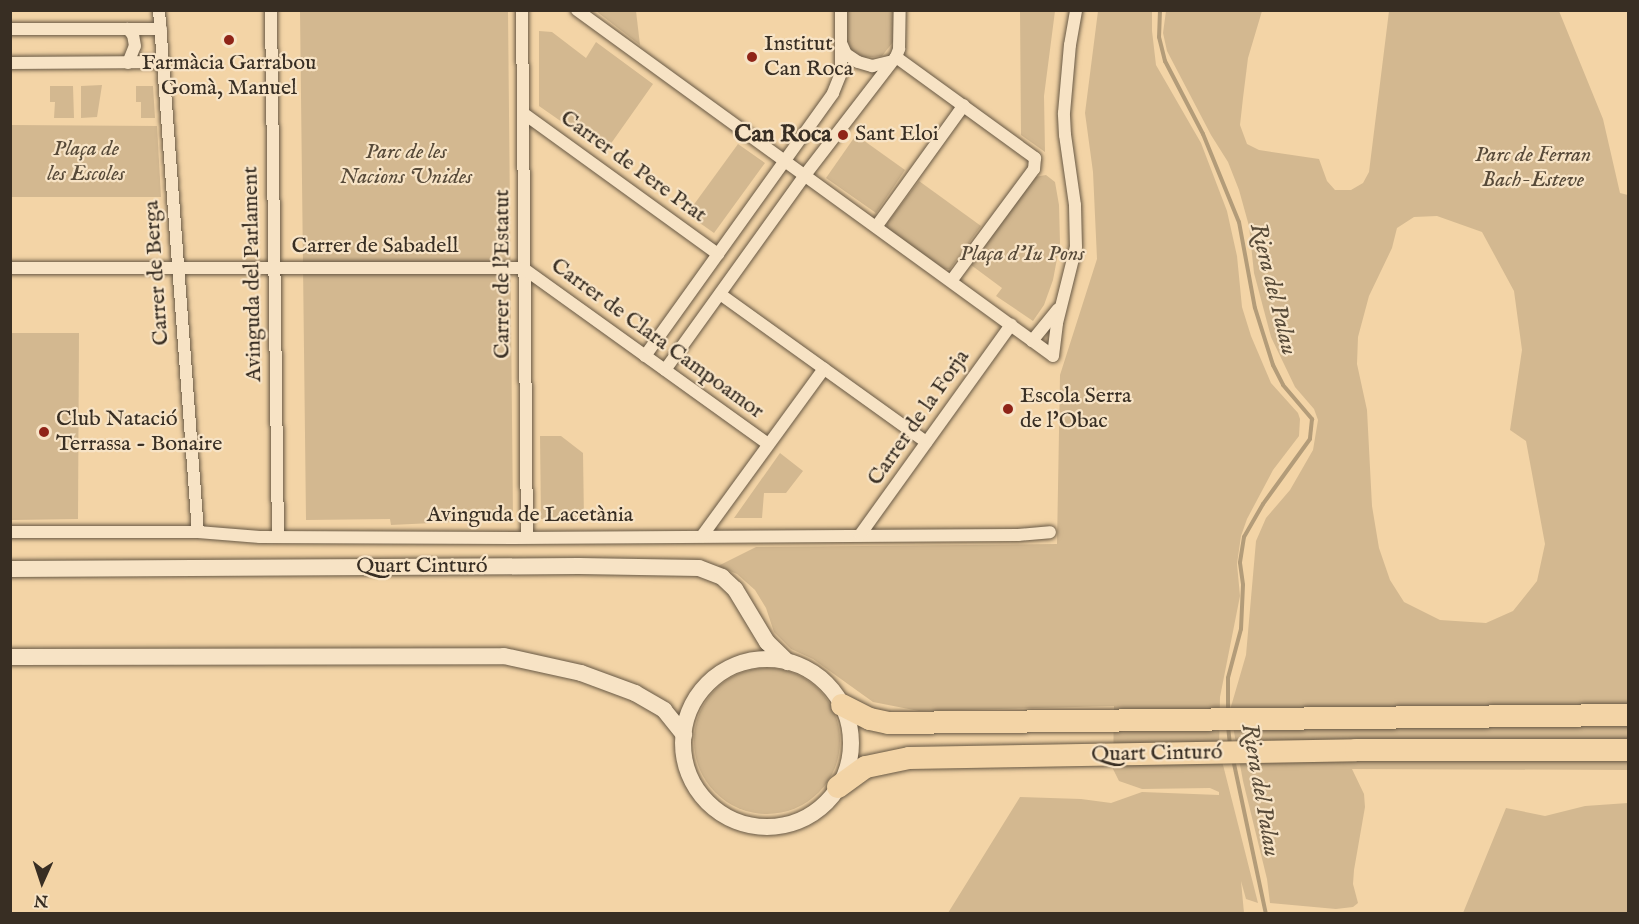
<!DOCTYPE html>
<html>
<head>
<meta charset="utf-8">
<style>
  body { margin:0 }
  #map { position:relative; width:1639px; height:924px; overflow:hidden; background:#f3d4a6; font-family:"IM FELL English",serif }
  div>[style] { position:absolute }
  [style*='--x'] { left:calc(var(--x)*1px); top:calc(var(--y)*1px); width:calc(var(--w)*1px); rotate:calc(var(--a)*1deg) }
  .green>* { inset:0; background:#d3b890 }
  .round { border-radius:50% }
  .stream>* { height:4px; margin:-2px; padding:0 2px; transform-origin:2px; border-radius:2px; background:#b39c79 }
  .roads { filter:drop-shadow(0 0 2px #675844) drop-shadow(0 0 2px #675844) }
  .minor>* { height:12px; margin:-6px; padding:0 6px; transform-origin:6px; border-radius:6px; background:#f7e3c5 }
  .secondary>* { height:16px; margin:-8px; padding:0 8px; transform-origin:8px; border-radius:8px; background:#f7e3c5 }
  .secondary>.ring { margin:-8px; padding:0; box-sizing:content-box; background:none; border:16px solid #f7e3c5; border-radius:50% }
  .motorway>* { height:22px; margin:-11px; padding:0 11px; transform-origin:11px; border-radius:11px; background:#f3d4a6 }
  .dots>* { width:16px; height:16px; translate:-50% -50%; box-sizing:border-box; border:3px solid #f7e3c5; border-radius:50% }
  span { translate:-50% -50%; white-space:nowrap; text-align:center; line-height:1.15; -webkit-text-stroke:4.5px #f7e3c5; paint-order:stroke }
  .poi-label { font-size:22px; color:#382e23 }
  .left { translate:0 -50%; text-align:left }
  .park-label { font-size:22px; color:#574a39; font-style:italic }
  .street-label { font-size:22px; color:#382e23 }
  .neighbourhood-label { font-size:24px; color:#382e23; font-weight:700 }
  .water-label { font-size:24px; color:#574a38; font-style:italic }
  .frame { position:absolute; inset:0; border:12px solid #382e23; pointer-events:none }
  .north { position:absolute; left:12px; top:852px; width:60px; height:60px; -webkit-text-stroke:4px #f7e3c5; paint-order:stroke; rotate:183deg; font-size:16px; font-weight:700; line-height:24px; text-align:center; color:#382e23 }
  .north::after { content:''; display:block; margin:auto; width:21px; height:27px; background:#382e23; clip-path:polygon(50% 0,100% 100%,50% 72%,0 100%) }
</style>
</head>
<body>
<div id="map">
  <div class="green">
    <div style="clip-path:polygon(300px 11px,508px 11px,513px 519px,391px 525px,390px 519px,306px 520px)"></div>
    <div style="clip-path:polygon(596px 11px,636px 11px,640px 45px)"></div>
    <div style="clip-path:polygon(846px 11px,893px 11px,893px 42px,882px 56px,863px 58px,853px 53px,847px 43px)"></div>
    <div style="clip-path:polygon(1020px 11px,1055px 11px,1044px 96px,1045px 152px,1021px 135px)"></div>
    <div style="clip-path:polygon(1098px 11px,1152px 11px,1152px 31px,1156px 65px,1201px 143px,1227px 211px,1237px 256px,1242px 307px,1251px 336px,1271px 383px,1298px 413px,1300px 419px,1299px 436px,1273px 470px,1247px 519px,1241px 536px,1237px 564px,1240px 596px,1220px 697px,1219px 749px,1258px 903px,1246px 899px,1241px 881px,1244px 913px,948px 913px,1020px 797px,1081px 799px,1111px 803px,1142px 792px,1219px 795px,1219px 792px,1210px 788px,1142px 789px,1119px 781px,1113px 769px,1114px 706px,919px 711px,873px 702px,813px 659px,791px 649px,774px 632px,766px 608px,755px 590px,737px 574px,718px 566px,756px 547px,1057px 544px,1060px 375px,1097px 259px,1093px 172px,1085px 113px)"></div>
    <div style="clip-path:polygon(evenodd,1166px 11px,1262px 11px,1248px 58px,1243px 98px,1240px 125px,1247px 144px,1259px 150px,1319px 159px,1327px 181px,1335px 190px,1351px 190px,1363px 183px,1369px 172px,1389px 11px,1559px 11px,1603px 119px,1620px 193px,1628px 195px,1628px 770px,1352px 769px,1364px 794px,1365px 807px,1354px 870px,1353px 884px,1358px 903px,1353px 907px,1336px 909px,1270px 903px,1267px 879px,1243px 781px,1230px 710px,1246px 655px,1256px 541px,1266px 518px,1290px 490px,1313px 450px,1318px 420px,1314px 409px,1295px 387px,1271px 337px,1254px 273px,1249px 226px,1239px 190px,1228px 162px,1211px 135px,1167px 51px,1163px 33px,1166px 11px,1437px 216px,1482px 232px,1514px 291px,1522px 350px,1510px 430px,1526px 441px,1545px 544px,1537px 581px,1513px 611px,1486px 623px,1440px 620px,1404px 602px,1390px 580px,1379px 548px,1372px 506px,1367px 410px,1357px 364px,1358px 337px,1369px 296px,1392px 248px,1397px 228px,1414px 217px,1437px 216px)"></div>
    <div style="clip-path:polygon(539px 31px,552px 32px,586px 58px,596px 42px,653px 84px,605px 152px,539px 106px)"></div>
    <div style="clip-path:polygon(102px 85px,97px 117px,81px 118px,81px 86px)"></div>
    <div style="clip-path:polygon(50px 86px,73px 86px,74px 118px,54px 118px,55px 102px,50px 102px)"></div>
    <div style="clip-path:polygon(136px 86px,153px 86px,155px 118px,141px 118px,141px 102px,136px 102px)"></div>
    <div style="clip-path:polygon(11px 125px,157px 126px,161px 197px,11px 197px)"></div>
    <div style="clip-path:polygon(856px 135px,905px 170px,876px 213px,826px 178px)"></div>
    <div style="clip-path:polygon(738px 144px,765px 163px,714px 233px,687px 214px)"></div>
    <div style="clip-path:polygon(1046px 175px,1055px 182px,1059px 205px,1060px 243px,1053px 280px,1044px 305px,1033px 321px,996px 296px,1002px 288px,971px 265px,1035px 177px)"></div>
    <div style="clip-path:polygon(919px 181px,981px 226px,950px 269px,944px 269px,887px 228px,887px 223px)"></div>
    <div style="clip-path:polygon(11px 333px,79px 333px,78px 519px,11px 520px)"></div>
    <div style="clip-path:polygon(540px 436px,561px 436px,583px 453px,584px 520px,541px 519px)"></div>
    <div style="clip-path:polygon(780px 453px,803px 471px,786px 493px,764px 493px,762px 518px,734px 518px)"></div>
    <div class="round" style="left:694px;top:668px;width:146px;height:146px"></div>
    <div style="clip-path:polygon(1628px 803px,1628px 913px,1463px 913px,1506px 808px,1545px 816px,1585px 806px)"></div>
  </div>
  <div class="stream">
    <div style="--x:1160;--y:10;--w:27;--a:92"></div>
    <div style="--x:1159;--y:37;--w:25;--a:76"></div>
    <div style="--x:1165;--y:61;--w:82;--a:62.5"></div>
    <div style="--x:1203;--y:134;--w:95;--a:67.8"></div>
    <div style="--x:1239;--y:222;--w:87;--a:79.5"></div>
    <div style="--x:1255;--y:308;--w:60;--a:72.5"></div>
    <div style="--x:1273;--y:365;--w:22;--a:63"></div>
    <div style="--x:1283;--y:385;--w:45;--a:49.5"></div>
    <div style="--x:1312;--y:419;--w:20;--a:96"></div>
    <div style="--x:1310;--y:439;--w:80;--a:125.9"></div>
    <div style="--x:1263;--y:504;--w:38;--a:120"></div>
    <div style="--x:1244;--y:537;--w:26;--a:99"></div>
    <div style="--x:1240;--y:563;--w:22;--a:82"></div>
    <div style="--x:1243;--y:585;--w:44;--a:92.6"></div>
    <div style="--x:1241;--y:629;--w:51;--a:104.9"></div>
    <div style="--x:1228;--y:678;--w:35;--a:90"></div>
    <div style="--x:1228;--y:726;--w:20;--a:84"></div>
    <div style="--x:1233;--y:759;--w:158;--a:78"></div>
  </div>
  <div class="roads">
    <div class="minor">
      <div style="--x:159;--y:10;--w:523;--a:85.73"></div>
      <div style="--x:271;--y:10;--w:527;--a:89.24"></div>
      <div style="--x:522;--y:10;--w:526;--a:89.46"></div>
      <div style="--x:577;--y:10;--w:588;--a:36.01"></div>
      <div style="--x:1053;--y:356;--w:33;--a:-83"></div>
      <div style="--x:1057;--y:323;--w:78;--a:-76"></div>
      <div style="--x:1076;--y:247;--w:42;--a:-91.4"></div>
      <div style="--x:1075;--y:205;--w:71;--a:-98.1"></div>
      <div style="--x:1065;--y:135;--w:22;--a:-93"></div>
      <div style="--x:1064;--y:113;--w:68;--a:-85"></div>
      <div style="--x:1070;--y:45;--w:36;--a:-80"></div>
      <div style="--x:10;--y:29;--w:151;--a:0"></div>
      <div style="--x:841;--y:43;--w:12;--a:66"></div>
      <div style="--x:846;--y:54;--w:14;--a:34"></div>
      <div style="--x:858;--y:62;--w:15;--a:16"></div>
      <div style="--x:872;--y:66;--w:18;--a:-13"></div>
      <div style="--x:896;--y:57;--w:172;--a:36"></div>
      <div style="--x:1035;--y:158;--w:11;--a:95"></div>
      <div style="--x:1034;--y:169;--w:139;--a:126.5"></div>
      <div style="--x:896;--y:57;--w:9;--a:-69"></div>
      <div style="--x:899;--y:49;--w:39;--a:-89"></div>
      <div style="--x:10;--y:63;--w:153;--a:-0.4"></div>
      <div style="--x:128;--y:63;--w:18;--a:-68"></div>
      <div style="--x:135;--y:46;--w:11;--a:-100"></div>
      <div style="--x:133;--y:35;--w:8;--a:-130"></div>
      <div style="--x:523;--y:113;--w:241;--a:35.9"></div>
      <div style="--x:876;--y:227;--w:150;--a:-54.2"></div>
      <div style="--x:10;--y:268;--w:513;--a:0"></div>
      <div style="--x:523;--y:268;--w:302;--a:35.7"></div>
      <div style="--x:720;--y:294;--w:254;--a:35.7"></div>
      <div style="--x:1032;--y:341;--w:41;--a:-50.9"></div>
      <div style="--x:645;--y:356;--w:323;--a:-54.4"></div>
      <div style="--x:833;--y:93;--w:22;--a:-68"></div>
      <div style="--x:841;--y:73;--w:63;--a:-90"></div>
      <div style="--x:665;--y:370;--w:240;--a:-54.3"></div>
      <div style="--x:805;--y:175;--w:149;--a:-52.4"></div>
      <div style="--x:10;--y:532;--w:188;--a:0"></div>
      <div style="--x:198;--y:532;--w:62;--a:4.6"></div>
      <div style="--x:260;--y:537;--w:255;--a:0.2"></div>
      <div style="--x:515;--y:538;--w:503;--a:-0.34"></div>
      <div style="--x:1018;--y:535;--w:32;--a:-5"></div>
      <div style="--x:860;--y:535;--w:259;--a:-54.3"></div>
      <div style="--x:702;--y:536;--w:207;--a:-53.9"></div>
    </div>
    <div class="secondary">
      <div style="--x:10;--y:569;--w:569;--a:-0.3"></div>
      <div style="--x:579;--y:566;--w:120;--a:1"></div>
      <div style="--x:699;--y:568;--w:25;--a:21"></div>
      <div style="--x:722;--y:577;--w:18;--a:43"></div>
      <div style="--x:735;--y:589;--w:62;--a:58.9"></div>
      <div style="--x:767;--y:642;--w:29;--a:44"></div>
      <div style="--x:10;--y:657;--w:494;--a:-0.1"></div>
      <div style="--x:504;--y:656;--w:79;--a:12.4"></div>
      <div style="--x:581;--y:673;--w:58;--a:20.3"></div>
      <div style="--x:635;--y:693;--w:34;--a:30"></div>
      <div style="--x:664;--y:710;--w:32;--a:51"></div>
      <div class="ring" style="left:683px;top:659px;width:152px;height:152px"></div>
    </div>
    <div class="motorway">
      <div style="--x:842;--y:705;--w:31;--a:27"></div>
      <div style="--x:870;--y:719;--w:19;--a:12"></div>
      <div style="--x:889;--y:723;--w:739;--a:-0.62"></div>
      <div style="--x:838;--y:787;--w:34;--a:-36"></div>
      <div style="--x:866;--y:767;--w:44;--a:-11.8"></div>
      <div style="--x:909;--y:758;--w:447;--a:-1"></div>
      <div style="--x:1356;--y:750;--w:272;--a:0"></div>
    </div>
  </div>
  <div class="dots">
    <div style="left:229px;top:40px;background:#8f2418"></div>
    <div style="left:752px;top:57px;background:#8f2418"></div>
    <div style="left:843px;top:135px;background:#8f2418"></div>
    <div style="left:1008px;top:409px;background:#8f2418"></div>
    <div style="left:44px;top:432px;background:#8f2418"></div>
  </div>
  <div class="poi-label">
    <span class="left" style="left:764px;top:57px">Institut<br>Can Roca</span>
    <span style="left:229px;top:76px">Farmàcia Garrabou<br>Gomà, Manuel</span>
    <span class="left" style="left:855px;top:135px">Sant Eloi</span>
    <span class="left" style="left:1020px;top:409px">Escola Serra<br>de l'Obac</span>
    <span class="left" style="left:56px;top:432px">Club Natació<br>Terrassa - Bonaire</span>
  </div>
  <div class="park-label">
    <span style="left:86px;top:162px">Plaça de<br>les Escoles</span>
    <span style="left:406px;top:165px">Parc de les<br>Nacions Unides</span>
    <span style="left:1533px;top:168px">Parc de Ferran<br>Bach-Esteve</span>
    <span style="left:1022px;top:255px">Plaça d'Iu Pons</span>
  </div>
  <div class="street-label">
    <span style="left:633px;top:167px;rotate:36deg">Carrer de Pere Prat</span>
    <span style="left:375px;top:247px">Carrer de Sabadell</span>
    <span style="left:157px;top:273px;rotate:-94deg">Carrer de Berga</span>
    <span style="left:253px;top:274px;rotate:-91deg">Avinguda del Parlament</span>
    <span style="left:503px;top:274px;rotate:-90deg">Carrer de l'Estatut</span>
    <span style="left:657px;top:339px;rotate:36deg">Carrer de Clara Campoamor</span>
    <span style="left:919px;top:418px;rotate:-55deg">Carrer de la Forja</span>
    <span style="left:530px;top:516px">Avinguda de Lacetània</span>
    <span style="left:422px;top:567px">Quart Cinturó</span>
    <span style="left:1157px;top:754px;rotate:-1deg">Quart Cinturó</span>
  </div>
  <div class="neighbourhood-label">
    <span style="left:783px;top:135px">Can Roca</span>
  </div>
  <div class="water-label">
    <span style="left:1273px;top:289px;rotate:76deg">Riera del Palau</span>
    <span style="left:1260px;top:790px;rotate:80deg">Riera del Palau</span>
  </div>
  <div class="frame"></div>
  <div class="north">N</div>
</div>
</body>
</html>
